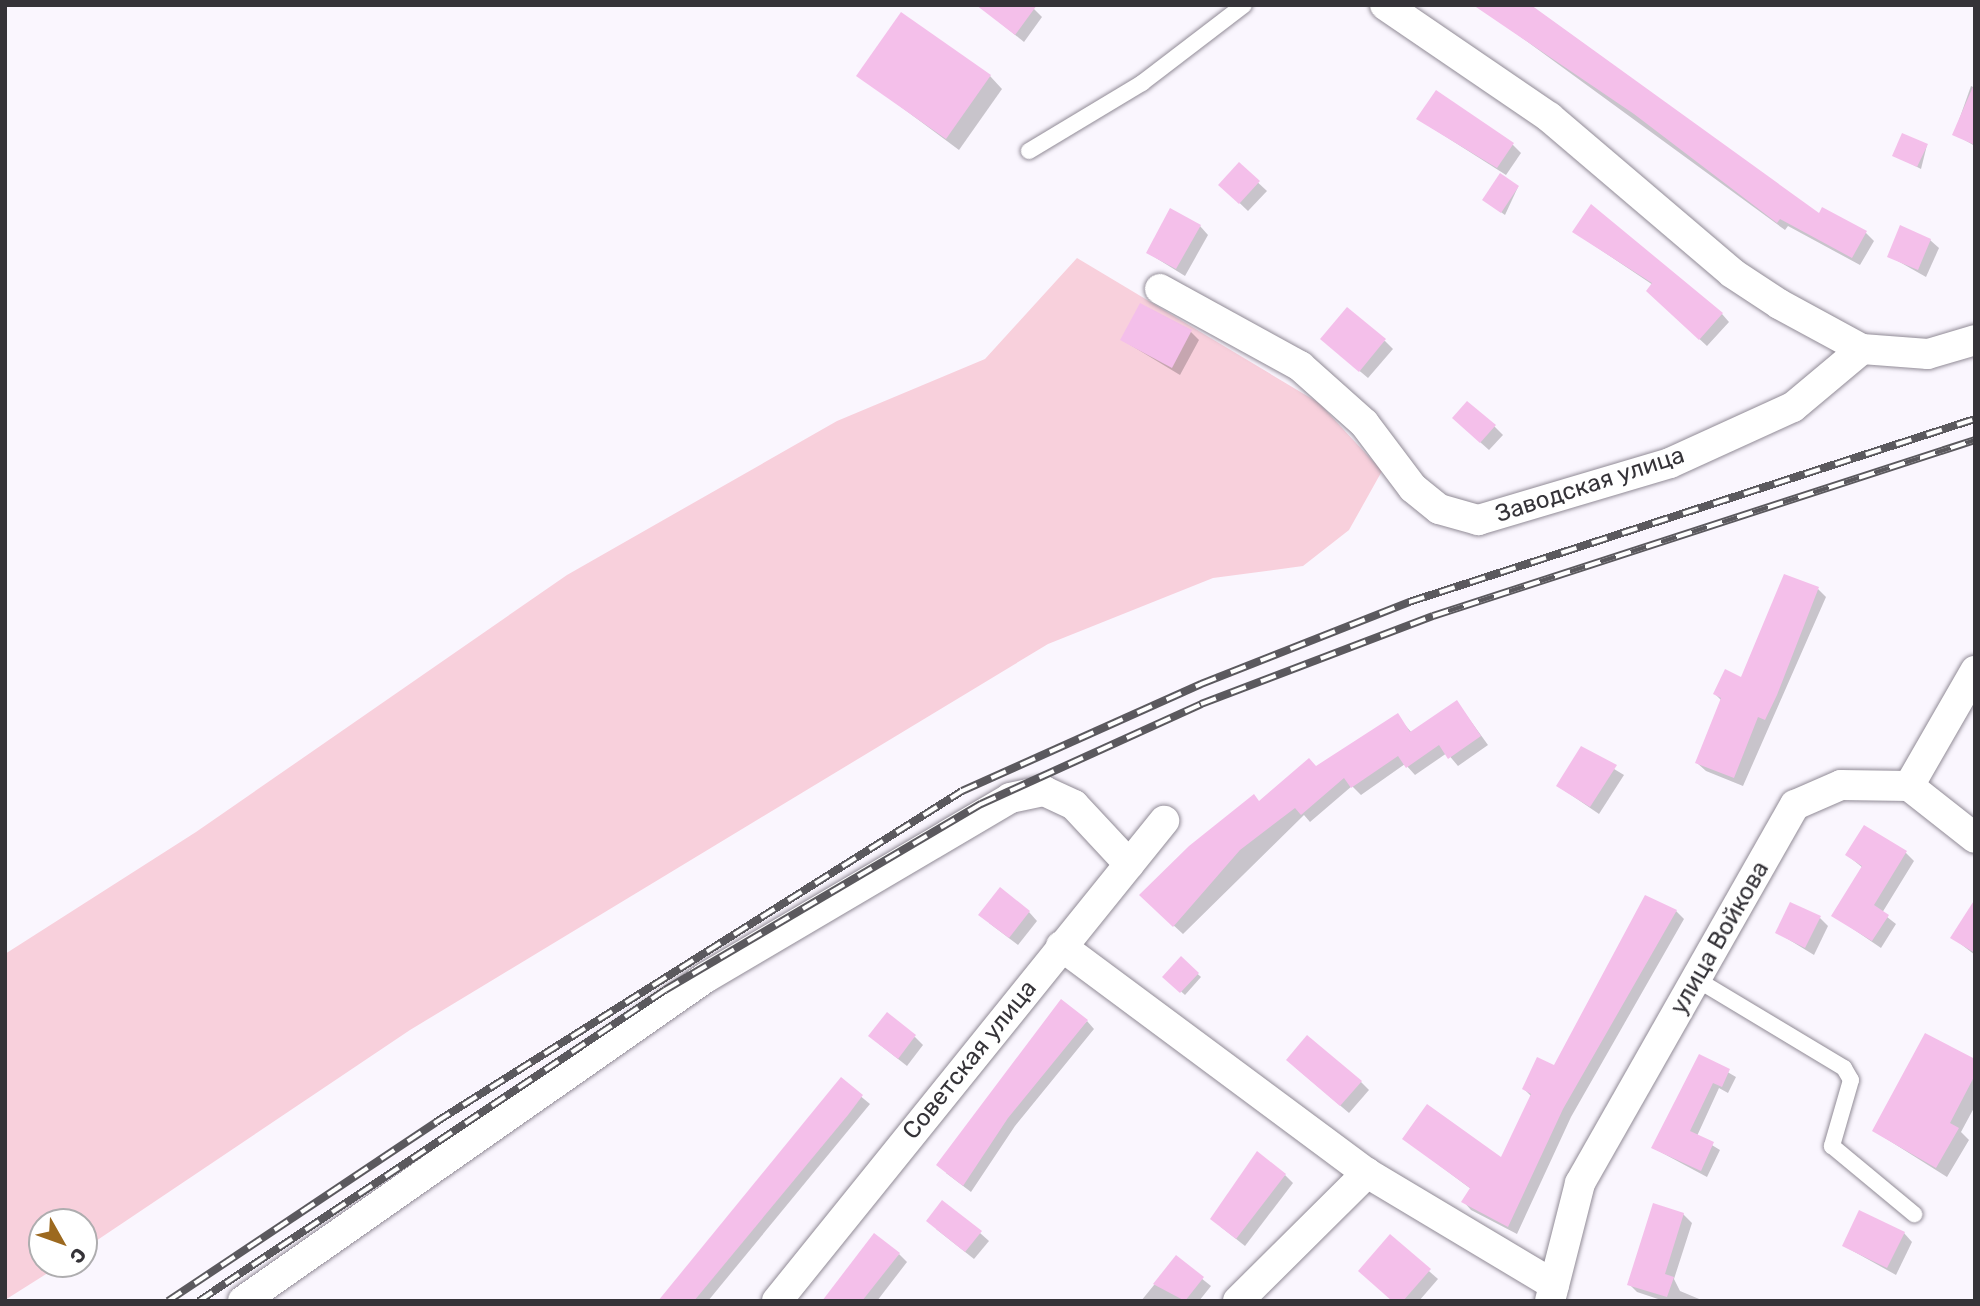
<!DOCTYPE html>
<html>
<head>
<meta charset="utf-8">
<style>
  body { margin:0 }
  #map { position:relative; width:1980px; height:1306px; overflow:hidden; background:#faf6fe; font-family:Rubik,sans-serif }
  div>[style] { position:absolute }
  [style*='--x'] { left:calc(var(--x)*1px); top:calc(var(--y)*1px); width:calc(var(--w)*1px); rotate:calc(var(--a)*1deg) }
  .green>* { inset:0; background:#f8d0dc }
  .shadow>* { inset:0; background:#0003 }
  .building>* { inset:0; background:#f4bfea }
  .roads { filter:drop-shadow(0 0 2px #918b96) drop-shadow(0 0 2px #918b96) }
  .lane>* { height:16px; margin:-8px; padding:0 8px; transform-origin:8px; border-radius:8px; background:#fff }
  .street>* { height:30px; margin:-15px; padding:0 15px; transform-origin:15px; border-radius:15px; background:#fff }
  .rail>* { height:8px; margin-top:-4px; transform-origin:0; background:repeating-linear-gradient(90deg,#fff 0 16px,#5b595e 0 32px); box-sizing:border-box; border-block:2px solid #5b595e }
  span { translate:-50% -50%; white-space:nowrap; text-align:center; line-height:1.15; -webkit-text-stroke:5px #fff; paint-order:stroke }
  .street-label { font-size:24px; color:#353338 }
  .frame { position:absolute; inset:0; border:7px solid #353338; pointer-events:none }
  .north { position:absolute; left:28px; top:1208px; width:70px; height:70px; box-sizing:border-box; background:#fff; border:2px solid #aeadaf; border-radius:50%; rotate:130deg; font-size:19px; font-weight:700; line-height:28px; text-align:center; color:#353338 }
  .north::after { content:''; display:block; margin:auto; width:24px; height:32px; background:#9c691f; clip-path:polygon(50% 0,100% 100%,50% 72%,0 100%) }
</style>
</head>
<body>
<div id="map">
  <div class="green">
    <div style="clip-path:polygon(1077px 258px,1319px 403px,1382px 471px,1349px 530px,1303px 566px,1213px 578px,1048px 644px,410px 1030px,84px 1249px,84px 1222px,42px 1222px,42px 1264px,62px 1264px,5px 1300px,5px 954px,196px 832px,567px 575px,837px 421px,985px 359px)"></div>
  </div>
  <div class="shadow">
    <div style="clip-path:polygon(978px 5px,1034px 9px,1042px 17px,1024px 42px)"></div>
    <div style="clip-path:polygon(1477px 5px,1530px 5px,1820px 215px,1823px 209px,1866px 233px,1874px 241px,1860px 265px,1788px 226px,1785px 230px)"></div>
    <div style="clip-path:polygon(858px 75px,990px 76px,1002px 89px,959px 150px)"></div>
    <div style="clip-path:polygon(1971px 86px,1975px 88px,1975px 146px,1954px 134px)"></div>
    <div style="clip-path:polygon(1418px 119px,1513px 145px,1521px 153px,1506px 175px)"></div>
    <div style="clip-path:polygon(1927px 145px,1921px 169px,1894px 155px)"></div>
    <div style="clip-path:polygon(1239px 165px,1267px 191px,1248px 211px,1229px 193px)"></div>
    <div style="clip-path:polygon(1518px 187px,1505px 215px,1488px 203px)"></div>
    <div style="clip-path:polygon(1200px 226px,1208px 235px,1185px 276px,1148px 253px)"></div>
    <div style="clip-path:polygon(1574px 232px,1722px 314px,1729px 322px,1707px 346px,1655px 298px,1653px 285px)"></div>
    <div style="clip-path:polygon(1930px 240px,1939px 248px,1926px 277px,1889px 256px)"></div>
    <div style="clip-path:polygon(1191px 332px,1199px 340px,1180px 375px,1122px 340px)"></div>
    <div style="clip-path:polygon(1385px 341px,1393px 349px,1368px 378px,1331px 347px)"></div>
    <div style="clip-path:polygon(1462px 426px,1494px 426px,1503px 435px,1489px 450px)"></div>
    <div style="clip-path:polygon(1818px 589px,1826px 597px,1743px 786px,1706px 771px,1697px 763px,1722px 701px,1715px 694px,1742px 680px)"></div>
    <div style="clip-path:polygon(1457px 702px,1488px 745px,1458px 766px,1447px 753px,1415px 775px,1405px 764px,1361px 795px,1352px 786px,1310px 822px,1304px 815px,1183px 934px,1149px 903px,1260px 803px,1397px 716px,1412px 733px)"></div>
    <div style="clip-path:polygon(1581px 749px,1624px 775px,1599px 814px,1558px 786px)"></div>
    <div style="clip-path:polygon(1906px 853px,1914px 861px,1882px 913px,1896px 924px,1881px 948px,1834px 916px,1863px 868px,1847px 855px)"></div>
    <div style="clip-path:polygon(1975px 902px,1975px 955px,1953px 938px)"></div>
    <div style="clip-path:polygon(1676px 911px,1684px 919px,1571px 1117px,1517px 1234px,1471px 1210px,1463px 1201px,1471px 1189px,1404px 1139px,1502px 1160px,1532px 1097px,1524px 1089px,1554px 1067px)"></div>
    <div style="clip-path:polygon(1029px 912px,1037px 921px,1018px 945px,989px 923px)"></div>
    <div style="clip-path:polygon(1820px 918px,1828px 926px,1814px 955px,1778px 933px)"></div>
    <div style="clip-path:polygon(1181px 959px,1201px 977px,1185px 995px,1165px 977px)"></div>
    <div style="clip-path:polygon(1087px 1021px,1094px 1029px,1015px 1126px,971px 1192px,946px 1173px)"></div>
    <div style="clip-path:polygon(915px 1037px,923px 1045px,907px 1066px,879px 1044px)"></div>
    <div style="clip-path:polygon(1700px 1056px,1736px 1077px,1728px 1093px,1719px 1088px,1697px 1136px,1720px 1150px,1707px 1177px,1653px 1148px)"></div>
    <div style="clip-path:polygon(1975px 1061px,1975px 1106px,1961px 1132px,1969px 1140px,1947px 1177px,1874px 1131px)"></div>
    <div style="clip-path:polygon(1296px 1068px,1361px 1082px,1369px 1090px,1349px 1113px)"></div>
    <div style="clip-path:polygon(841px 1080px,870px 1104px,708px 1301px,670px 1301px)"></div>
    <div style="clip-path:polygon(1285px 1175px,1293px 1183px,1245px 1246px,1221px 1227px)"></div>
    <div style="clip-path:polygon(1683px 1214px,1692px 1223px,1674px 1279px,1680px 1291px,1704px 1301px,1664px 1301px,1637px 1292px,1629px 1284px)"></div>
    <div style="clip-path:polygon(936px 1229px,980px 1233px,989px 1241px,974px 1259px)"></div>
    <div style="clip-path:polygon(1904px 1233px,1912px 1242px,1896px 1275px,1844px 1246px)"></div>
    <div style="clip-path:polygon(1390px 1237px,1438px 1279px,1419px 1301px,1393px 1301px)"></div>
    <div style="clip-path:polygon(899px 1254px,907px 1262px,877px 1301px,825px 1301px)"></div>
    <div style="clip-path:polygon(1176px 1258px,1211px 1286px,1199px 1301px,1141px 1301px)"></div>
  </div>
  <div class="building">
    <div style="clip-path:polygon(976px 5px,1037px 5px,1015px 35px)"></div>
    <div style="clip-path:polygon(1473px 5px,1531px 5px,1819px 213px,1822px 207px,1867px 231px,1852px 258px,1780px 219px,1777px 223px,1634px 114px)"></div>
    <div style="clip-path:polygon(901px 12px,991px 75px,946px 139px,856px 76px)"></div>
    <div style="clip-path:polygon(1975px 82px,1975px 145px,1952px 135px)"></div>
    <div style="clip-path:polygon(1436px 90px,1514px 143px,1497px 168px,1416px 119px)"></div>
    <div style="clip-path:polygon(1902px 133px,1928px 144px,1917px 167px,1892px 156px)"></div>
    <div style="clip-path:polygon(1239px 162px,1260px 181px,1239px 204px,1218px 185px)"></div>
    <div style="clip-path:polygon(1500px 173px,1519px 186px,1501px 213px,1482px 200px)"></div>
    <div style="clip-path:polygon(1591px 204px,1723px 313px,1699px 340px,1646px 291px,1652px 283px,1572px 232px)"></div>
    <div style="clip-path:polygon(1170px 208px,1201px 225px,1176px 269px,1146px 253px)"></div>
    <div style="clip-path:polygon(1900px 225px,1931px 239px,1918px 270px,1887px 257px)"></div>
    <div style="clip-path:polygon(1140px 303px,1192px 330px,1172px 368px,1120px 340px)"></div>
    <div style="clip-path:polygon(1347px 307px,1386px 339px,1359px 372px,1320px 339px)"></div>
    <div style="clip-path:polygon(1467px 401px,1496px 425px,1480px 443px,1452px 418px)"></div>
    <div style="clip-path:polygon(1784px 574px,1819px 587px,1777px 695px,1765px 720px,1758px 717px,1734px 778px,1695px 763px,1721px 698px,1713px 694px,1725px 669px,1741px 677px)"></div>
    <div style="clip-path:polygon(1457px 700px,1481px 736px,1448px 759px,1439px 745px,1406px 768px,1398px 756px,1351px 788px,1344px 778px,1301px 815px,1295px 808px,1240px 850px,1173px 927px,1139px 895px,1189px 846px,1254px 794px,1259px 801px,1309px 758px,1316px 766px,1398px 713px,1410px 732px)"></div>
    <div style="clip-path:polygon(1581px 746px,1617px 765px,1590px 807px,1556px 786px)"></div>
    <div style="clip-path:polygon(1864px 825px,1907px 851px,1874px 905px,1889px 915px,1872px 941px,1831px 916px,1862px 866px,1845px 855px)"></div>
    <div style="clip-path:polygon(1000px 887px,1030px 911px,1009px 938px,978px 915px)"></div>
    <div style="clip-path:polygon(1645px 895px,1677px 910px,1563px 1109px,1508px 1227px,1461px 1202px,1470px 1188px,1402px 1139px,1427px 1104px,1501px 1157px,1531px 1094px,1522px 1089px,1537px 1057px,1554px 1065px)"></div>
    <div style="clip-path:polygon(1975px 899px,1975px 953px,1950px 938px)"></div>
    <div style="clip-path:polygon(1790px 902px,1821px 916px,1805px 948px,1775px 933px)"></div>
    <div style="clip-path:polygon(1181px 956px,1199px 973px,1180px 993px,1162px 977px)"></div>
    <div style="clip-path:polygon(1061px 999px,1088px 1020px,1008px 1118px,963px 1186px,936px 1165px)"></div>
    <div style="clip-path:polygon(887px 1012px,916px 1035px,898px 1059px,868px 1036px)"></div>
    <div style="clip-path:polygon(1925px 1033px,1975px 1059px,1975px 1075px,1950px 1123px,1959px 1128px,1936px 1168px,1872px 1131px)"></div>
    <div style="clip-path:polygon(1307px 1035px,1362px 1081px,1340px 1106px,1286px 1060px)"></div>
    <div style="clip-path:polygon(1699px 1054px,1730px 1069px,1722px 1087px,1713px 1083px,1690px 1131px,1714px 1142px,1701px 1171px,1651px 1148px)"></div>
    <div style="clip-path:polygon(841px 1077px,863px 1095px,848px 1115px,694px 1301px,658px 1301px)"></div>
    <div style="clip-path:polygon(1257px 1151px,1286px 1174px,1236px 1239px,1210px 1219px)"></div>
    <div style="clip-path:polygon(942px 1200px,982px 1231px,965px 1252px,926px 1221px)"></div>
    <div style="clip-path:polygon(1653px 1203px,1684px 1213px,1665px 1274px,1674px 1277px,1667px 1297px,1627px 1285px)"></div>
    <div style="clip-path:polygon(1859px 1210px,1905px 1232px,1887px 1268px,1842px 1246px)"></div>
    <div style="clip-path:polygon(874px 1233px,900px 1253px,862px 1301px,822px 1301px)"></div>
    <div style="clip-path:polygon(1390px 1234px,1431px 1269px,1403px 1301px,1392px 1301px,1358px 1271px)"></div>
    <div style="clip-path:polygon(1176px 1255px,1204px 1277px,1185px 1301px,1153px 1284px)"></div>
  </div>
  <div class="roads">
    <div class="lane">
      <div style="--x:1029;--y:151;--w:132;--a:-31"></div>
      <div style="--x:1142;--y:83;--w:128;--a:-37.4"></div>
      <div style="--x:1696;--y:979;--w:173;--a:31"></div>
      <div style="--x:1844;--y:1068;--w:14;--a:60"></div>
      <div style="--x:1851;--y:1080;--w:69;--a:106.1"></div>
      <div style="--x:1832;--y:1146;--w:107;--a:39.7"></div>
    </div>
    <div class="street">
      <div style="--x:1385;--y:5;--w:199;--a:34.3"></div>
      <div style="--x:1549;--y:117;--w:240;--a:40.4"></div>
      <div style="--x:1732;--y:273;--w:56;--a:33.4"></div>
      <div style="--x:1779;--y:304;--w:94;--a:28.5"></div>
      <div style="--x:1862;--y:349;--w:66;--a:4.3"></div>
      <div style="--x:1928;--y:354;--w:49;--a:-16.6"></div>
      <div style="--x:1160;--y:289;--w:160;--a:28.8"></div>
      <div style="--x:1300;--y:366;--w:86;--a:41.7"></div>
      <div style="--x:1364;--y:423;--w:81;--a:53"></div>
      <div style="--x:1413;--y:488;--w:33;--a:39"></div>
      <div style="--x:1439;--y:509;--w:41;--a:15.8"></div>
      <div style="--x:1478;--y:520;--w:200;--a:-16.5"></div>
      <div style="--x:1670;--y:463;--w:135;--a:-24.5"></div>
      <div style="--x:1793;--y:407;--w:90;--a:-40"></div>
      <div style="--x:1909;--y:786;--w:133;--a:-60.1"></div>
      <div style="--x:1909;--y:786;--w:84;--a:38.2"></div>
      <div style="--x:1061;--y:946;--w:381;--a:36.6"></div>
      <div style="--x:1367;--y:1173;--w:218;--a:30.9"></div>
      <div style="--x:243;--y:1301;--w:564;--a:-34.96"></div>
      <div style="--x:705;--y:978;--w:354;--a:-30.5"></div>
      <div style="--x:1010;--y:798;--w:35;--a:-12"></div>
      <div style="--x:1044;--y:791;--w:33;--a:25"></div>
      <div style="--x:1074;--y:805;--w:81;--a:47"></div>
      <div style="--x:777;--y:1301;--w:617;--a:-51.12"></div>
      <div style="--x:1238;--y:1301;--w:182;--a:-44.8"></div>
      <div style="--x:1550;--y:1301;--w:122;--a:-75.7"></div>
      <div style="--x:1580;--y:1183;--w:435;--a:-60.4"></div>
      <div style="--x:1795;--y:805;--w:50;--a:-23.5"></div>
      <div style="--x:1841;--y:785;--w:68;--a:0.8"></div>
    </div>
  </div>
  <div class="rail">
    <div style="--x:168;--y:1301;--w:322;--a:-33.7"></div>
    <div style="--x:436;--y:1122;--w:621;--a:-32.18"></div>
    <div style="--x:962;--y:791;--w:262;--a:-24.1"></div>
    <div style="--x:1201;--y:684;--w:224;--a:-21.5"></div>
    <div style="--x:1409;--y:602;--w:595;--a:-17.92"></div>
    <div style="--x:199;--y:1301;--w:560;--a:-33.72"></div>
    <div style="--x:665;--y:990;--w:367;--a:-30.5"></div>
    <div style="--x:981;--y:804;--w:242;--a:-24.4"></div>
    <div style="--x:1201;--y:704;--w:248;--a:-20.8"></div>
    <div style="--x:1433;--y:616;--w:570;--a:-17.99"></div>
  </div>
  <div class="street-label">
    <span style="left:1590px;top:485px;rotate:-18deg">Заводская улица</span>
    <span style="left:1720px;top:938px;rotate:-60deg">улица Войкова</span>
    <span style="left:970px;top:1060px;rotate:-51deg">Советская улица</span>
  </div>
  <div class="frame"></div>
  <div class="north">С</div>
</div>
</body>
</html>
